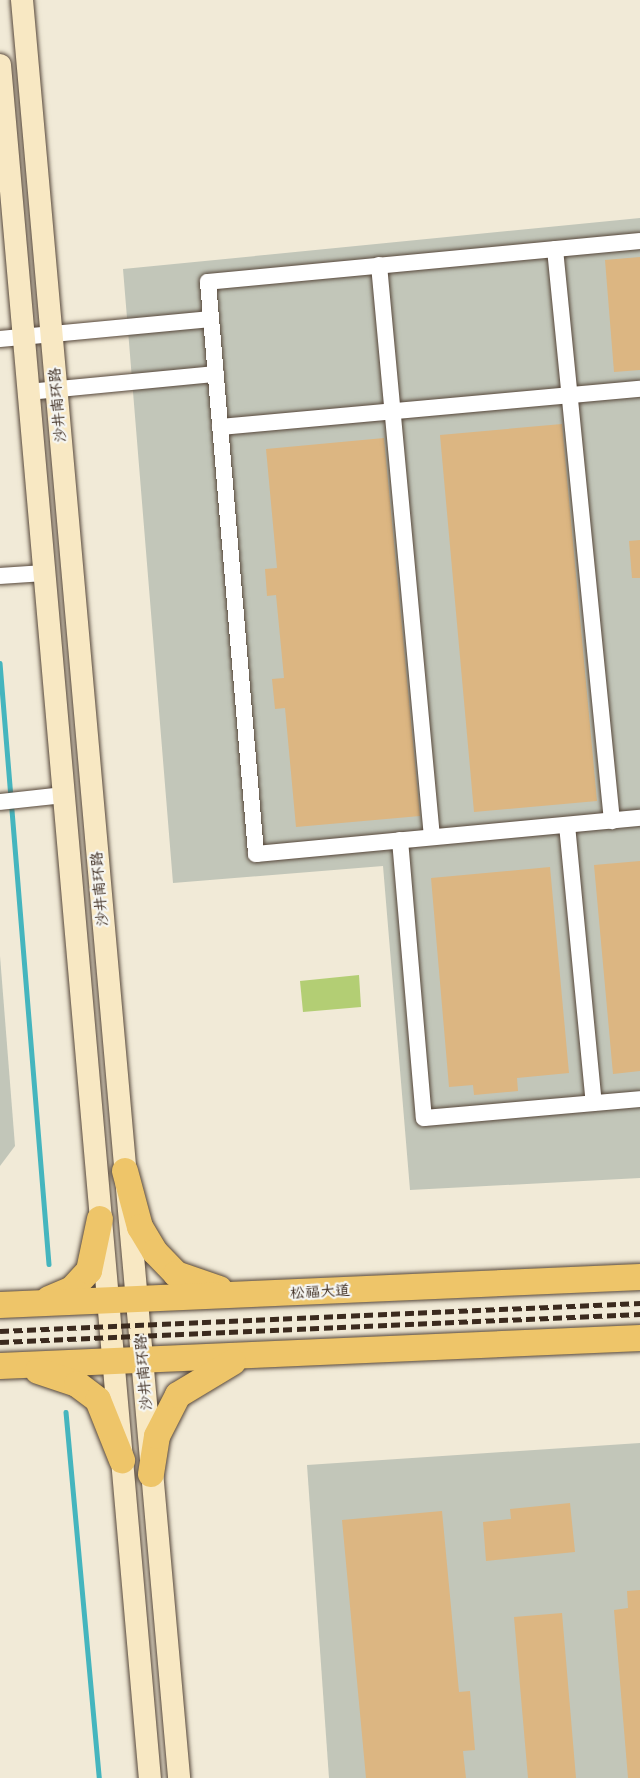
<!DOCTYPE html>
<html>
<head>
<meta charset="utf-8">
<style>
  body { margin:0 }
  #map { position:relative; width:640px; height:1778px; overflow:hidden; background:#f1ead7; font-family:Delius,"LXGW WenKai TC",sans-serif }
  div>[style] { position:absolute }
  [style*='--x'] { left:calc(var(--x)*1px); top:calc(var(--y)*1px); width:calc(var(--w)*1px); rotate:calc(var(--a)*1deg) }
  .industrial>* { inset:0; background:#c2c6b9 }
  .green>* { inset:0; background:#b3ce74 }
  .stream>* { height:4.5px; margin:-2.25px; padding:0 2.25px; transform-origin:2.25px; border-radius:2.25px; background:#45b5be }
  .building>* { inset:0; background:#dcb682 }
  .roads { filter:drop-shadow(0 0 2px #56473a) drop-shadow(0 0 2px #56473a) }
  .minor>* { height:16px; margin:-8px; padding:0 8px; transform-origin:8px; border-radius:8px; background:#fff }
  .secondary>* { height:22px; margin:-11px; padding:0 11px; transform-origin:11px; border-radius:11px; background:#f8e8c3 }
  .primary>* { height:26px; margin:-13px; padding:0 13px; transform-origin:13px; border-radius:13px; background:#eec569 }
  .rail>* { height:4.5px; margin-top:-2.25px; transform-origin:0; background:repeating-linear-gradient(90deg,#3b2a1e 0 9px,transparent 0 13.5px) }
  span { translate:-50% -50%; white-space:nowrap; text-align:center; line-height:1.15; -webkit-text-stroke:4.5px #f6f6f2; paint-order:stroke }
  .street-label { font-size:15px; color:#3b2a1e }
</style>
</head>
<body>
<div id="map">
  <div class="industrial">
    <div style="clip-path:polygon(640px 218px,640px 1178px,410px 1190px,383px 866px,173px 883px,123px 269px)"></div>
    <div style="clip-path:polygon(0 956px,15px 1146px,0 1166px)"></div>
    <div style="clip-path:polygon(640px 1443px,640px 1778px,329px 1778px,307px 1465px)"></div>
  </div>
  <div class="green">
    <div style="clip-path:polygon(359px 975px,361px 1007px,303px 1012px,300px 981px)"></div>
  </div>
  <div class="stream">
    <div style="--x:0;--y:663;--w:603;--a:85.34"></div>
    <div style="--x:66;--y:1412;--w:367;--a:84.8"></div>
  </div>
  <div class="building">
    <div style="clip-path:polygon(640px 257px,640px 370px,614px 372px,605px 260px)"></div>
    <div style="clip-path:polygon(562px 424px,597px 801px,474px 812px,440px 435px)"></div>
    <div style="clip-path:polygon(384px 438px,420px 816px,296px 827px,285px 708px,275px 709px,272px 679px,284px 678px,276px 595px,267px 596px,265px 569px,277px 568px,266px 449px)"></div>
    <div style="clip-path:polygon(640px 540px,640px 578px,632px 578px,629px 541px)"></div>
    <div style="clip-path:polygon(640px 861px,640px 1071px,613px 1074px,594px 865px)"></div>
    <div style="clip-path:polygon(550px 867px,569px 1073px,517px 1078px,518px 1091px,474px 1095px,473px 1085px,449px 1087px,431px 878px)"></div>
    <div style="clip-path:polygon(570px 1503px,575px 1552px,486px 1561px,483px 1522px,511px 1519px,510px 1509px)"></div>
    <div style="clip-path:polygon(442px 1511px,459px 1692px,470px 1691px,475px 1750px,463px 1751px,466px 1778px,366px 1778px,342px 1520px)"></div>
    <div style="clip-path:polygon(640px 1590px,640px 1778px,628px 1778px,614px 1610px,628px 1608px,627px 1591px)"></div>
    <div style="clip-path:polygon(562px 1613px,576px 1778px,528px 1778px,514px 1617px)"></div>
  </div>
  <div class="roads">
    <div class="minor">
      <div style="--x:640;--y:241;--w:434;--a:174.6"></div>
      <div style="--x:208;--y:282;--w:574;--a:85.2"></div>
      <div style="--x:256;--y:854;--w:386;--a:-5.4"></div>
      <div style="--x:555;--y:249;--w:575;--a:84.31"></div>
      <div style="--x:379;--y:265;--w:574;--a:84.71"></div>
      <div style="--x:0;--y:339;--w:212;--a:-5.4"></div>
      <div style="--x:28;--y:392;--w:189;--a:-5.5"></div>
      <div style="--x:220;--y:427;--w:422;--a:-5.2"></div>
      <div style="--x:0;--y:576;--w:44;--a:-3.9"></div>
      <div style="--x:0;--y:802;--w:63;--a:-6.3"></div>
      <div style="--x:567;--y:825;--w:279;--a:84.5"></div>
      <div style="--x:400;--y:840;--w:279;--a:85.1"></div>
      <div style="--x:424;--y:1118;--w:217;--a:-5"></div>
    </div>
    <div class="secondary">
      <div style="--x:22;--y:0;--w:1785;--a:84.95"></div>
      <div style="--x:0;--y:65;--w:1720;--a:85"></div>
    </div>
    <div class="primary">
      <div style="--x:125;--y:1171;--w:58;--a:75"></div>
      <div style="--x:140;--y:1227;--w:29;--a:59"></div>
      <div style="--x:155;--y:1252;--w:30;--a:46"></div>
      <div style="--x:176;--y:1274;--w:46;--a:19.2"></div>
      <div style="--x:49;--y:1299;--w:25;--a:-23"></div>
      <div style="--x:72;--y:1289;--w:25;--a:-47"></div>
      <div style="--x:89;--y:1271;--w:53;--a:-78.1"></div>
      <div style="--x:0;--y:1305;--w:641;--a:-2.51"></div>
      <div style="--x:0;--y:1366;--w:641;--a:-2.51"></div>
      <div style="--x:38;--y:1371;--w:41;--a:18.4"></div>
      <div style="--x:77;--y:1384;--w:26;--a:37"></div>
      <div style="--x:98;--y:1400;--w:65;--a:68.2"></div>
      <div style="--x:151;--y:1474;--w:38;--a:-81"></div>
      <div style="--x:157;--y:1436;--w:46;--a:-62.9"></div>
      <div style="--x:178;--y:1395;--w:64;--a:-31"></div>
    </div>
  </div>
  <div class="rail">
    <div style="--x:0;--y:1331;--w:641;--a:-2.51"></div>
    <div style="--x:0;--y:1342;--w:641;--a:-2.51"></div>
  </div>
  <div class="street-label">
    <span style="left:57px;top:405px;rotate:-95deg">沙井南环路</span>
    <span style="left:99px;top:889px;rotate:-95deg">沙井南环路</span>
    <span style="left:320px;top:1291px;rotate:-3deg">松福大道</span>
    <span style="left:143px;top:1373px;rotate:-95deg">沙井南环路</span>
  </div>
</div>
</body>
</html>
